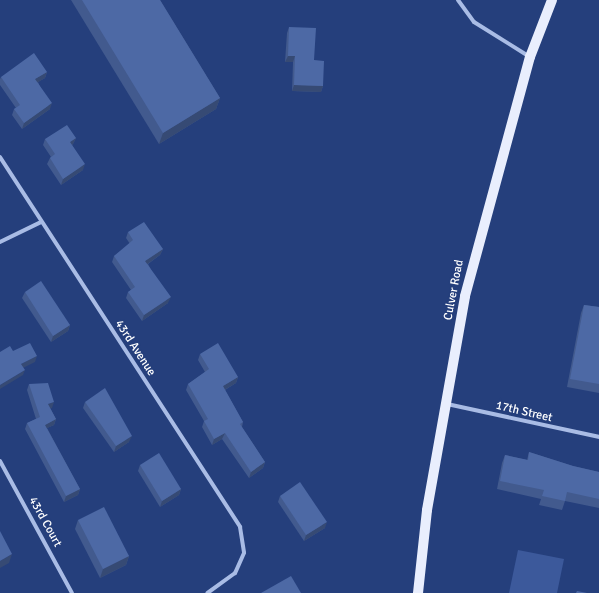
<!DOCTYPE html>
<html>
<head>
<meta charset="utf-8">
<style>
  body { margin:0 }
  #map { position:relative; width:599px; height:593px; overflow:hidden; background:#253f7c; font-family:Signika,sans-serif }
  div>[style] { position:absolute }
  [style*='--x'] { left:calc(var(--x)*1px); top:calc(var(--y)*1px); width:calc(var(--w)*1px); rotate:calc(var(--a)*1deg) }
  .green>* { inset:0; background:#3c599b }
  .minor>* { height:4px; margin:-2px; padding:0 2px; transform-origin:2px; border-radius:2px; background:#a9bce5 }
  .primary>* { height:10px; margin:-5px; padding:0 5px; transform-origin:5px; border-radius:5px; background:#e9eefd }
  .wall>* { inset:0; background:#425a8e }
  .shaded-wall>* { inset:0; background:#364a74 }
  .building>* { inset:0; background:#4d69a5 }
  span { translate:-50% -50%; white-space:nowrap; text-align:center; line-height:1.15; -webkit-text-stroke:3.5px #253f7c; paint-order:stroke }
  .street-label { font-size:12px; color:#fff }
</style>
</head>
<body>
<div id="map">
  <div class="green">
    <div style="clip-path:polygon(518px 550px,564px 559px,557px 593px,509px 593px)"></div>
  </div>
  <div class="minor">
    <div style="--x:458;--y:0;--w:27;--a:54"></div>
    <div style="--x:474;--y:22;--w:66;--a:32"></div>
    <div style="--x:0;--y:157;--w:441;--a:57"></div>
    <div style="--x:240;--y:527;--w:26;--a:81"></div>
    <div style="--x:244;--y:553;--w:22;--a:114"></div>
    <div style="--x:235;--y:573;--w:34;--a:144"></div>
    <div style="--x:0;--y:242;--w:46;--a:-26"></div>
    <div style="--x:447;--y:404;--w:156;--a:12.2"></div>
    <div style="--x:0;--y:461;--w:150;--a:61.4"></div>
  </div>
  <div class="primary">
    <div style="--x:418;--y:593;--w:83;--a:-83.8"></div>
    <div style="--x:427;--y:510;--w:217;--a:-79.9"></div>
    <div style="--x:465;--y:296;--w:248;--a:-74.8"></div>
    <div style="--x:530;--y:57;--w:61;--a:-68.9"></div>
  </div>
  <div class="wall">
    <div style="clip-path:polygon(71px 0,160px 0,220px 98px,216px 109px,159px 144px)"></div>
    <div style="clip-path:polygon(289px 27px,314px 60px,323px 86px,321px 92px,292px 91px,293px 62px,285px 62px,287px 33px)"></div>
    <div style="clip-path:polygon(47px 72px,45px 78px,38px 82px,50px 109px,22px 129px,12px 115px,14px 109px,16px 108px,0 85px,0 79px,1px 77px)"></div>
    <div style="clip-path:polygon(76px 138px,73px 144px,72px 145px,83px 170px,61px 185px,47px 164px,50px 158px,51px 157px,43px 145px,45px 139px)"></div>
    <div style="clip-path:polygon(128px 232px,163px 249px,160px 255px,148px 264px,168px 303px,142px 321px,126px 298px,128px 292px,131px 290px,112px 262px,114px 256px,130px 244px,126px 238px)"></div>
    <div style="clip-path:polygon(25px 292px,70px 325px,68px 331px,51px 342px,22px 298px)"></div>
    <div style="clip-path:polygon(584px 305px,599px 307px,599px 393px,567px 387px,581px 313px)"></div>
    <div style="clip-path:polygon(200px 354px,238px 377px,236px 383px,225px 390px,243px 422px,242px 427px,265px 462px,263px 468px,249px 478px,222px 439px,212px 445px,202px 427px,204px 421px,186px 390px,188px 384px,205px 372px,198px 360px)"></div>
    <div style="clip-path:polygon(29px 384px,52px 408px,50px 408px,56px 419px,54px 425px,47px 428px,80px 489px,78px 495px,64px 502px,25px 429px,27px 423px,36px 419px,27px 390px)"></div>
    <div style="clip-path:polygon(85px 402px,129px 442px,114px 452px,83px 408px)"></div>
    <div style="clip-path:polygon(529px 452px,573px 466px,599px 472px,599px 508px,565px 501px,562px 510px,539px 505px,541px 499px,497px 489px,502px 463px,505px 455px,527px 460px)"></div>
    <div style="clip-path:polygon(140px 465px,181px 489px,179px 495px,160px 507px,138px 471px)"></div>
    <div style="clip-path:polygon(280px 496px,325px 528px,304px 541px,278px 502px)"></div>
    <div style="clip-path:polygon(78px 520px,129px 556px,126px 565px,100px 578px,75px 529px)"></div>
  </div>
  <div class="shaded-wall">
    <div style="clip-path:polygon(288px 56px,295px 56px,293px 62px,285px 62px)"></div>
    <div style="clip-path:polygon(47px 72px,45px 78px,33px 85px,35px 79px)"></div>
    <div style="clip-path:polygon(294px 85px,323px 86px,321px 92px,292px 91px)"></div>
    <div style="clip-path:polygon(220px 98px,216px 109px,159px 144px,163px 133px)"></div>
    <div style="clip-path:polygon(52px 103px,50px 109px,22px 129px,24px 123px)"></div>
    <div style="clip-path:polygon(76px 138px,73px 144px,68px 148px,70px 142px)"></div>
    <div style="clip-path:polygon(85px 164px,83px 170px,61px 185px,63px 179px)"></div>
    <div style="clip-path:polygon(163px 249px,160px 255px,143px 267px,145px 261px)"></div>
    <div style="clip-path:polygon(171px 297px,168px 303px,142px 321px,144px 315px)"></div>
    <div style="clip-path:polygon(70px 325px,68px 331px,51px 342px,53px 336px)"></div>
    <div style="clip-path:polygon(37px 356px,35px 362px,19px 370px,21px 364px)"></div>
    <div style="clip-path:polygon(25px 370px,23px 375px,0 389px,0 385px)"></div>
    <div style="clip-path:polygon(238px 377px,236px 383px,221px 392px,223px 386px)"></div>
    <div style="clip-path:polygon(54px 402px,52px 408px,46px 410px,48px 404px)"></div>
    <div style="clip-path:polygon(56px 419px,54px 425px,43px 430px,45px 425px)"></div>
    <div style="clip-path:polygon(225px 433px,222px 439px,212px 445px,214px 439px)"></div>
    <div style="clip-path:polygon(132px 436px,129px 442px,114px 452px,116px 446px)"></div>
    <div style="clip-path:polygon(265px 462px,263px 468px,249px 478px,251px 472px)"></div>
    <div style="clip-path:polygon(80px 489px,78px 495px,64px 502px,66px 496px)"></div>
    <div style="clip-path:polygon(181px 489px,179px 495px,160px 507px,162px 501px)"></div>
    <div style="clip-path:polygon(327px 522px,325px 528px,304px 541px,306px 535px)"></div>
    <div style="clip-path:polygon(12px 554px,9px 563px,0 568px,0 561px)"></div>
    <div style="clip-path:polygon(129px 556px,126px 565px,100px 578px,103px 569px)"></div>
  </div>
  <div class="building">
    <div style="clip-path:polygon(82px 0,160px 0,220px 98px,163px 133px)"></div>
    <div style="clip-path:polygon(289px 27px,316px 28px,314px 60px,324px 61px,323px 86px,294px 85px,295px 56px,288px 56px)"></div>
    <div style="clip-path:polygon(34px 53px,47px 72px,35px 79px,52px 103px,24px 123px,14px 109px,20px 105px,1px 77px)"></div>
    <div style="clip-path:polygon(67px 125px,76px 138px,70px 142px,85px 164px,63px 179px,50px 158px,55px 154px,45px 139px)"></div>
    <div style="clip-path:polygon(144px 222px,163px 249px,145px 261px,171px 297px,144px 315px,128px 292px,135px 287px,114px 256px,133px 240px,128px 232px)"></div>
    <div style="clip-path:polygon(41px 281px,70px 325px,53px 336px,25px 292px)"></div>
    <div style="clip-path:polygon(584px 305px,599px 307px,599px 384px,570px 379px)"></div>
    <div style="clip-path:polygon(30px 343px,37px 356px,21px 364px,25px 370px,0 385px,0 352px,10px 346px,13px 351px)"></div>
    <div style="clip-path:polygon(218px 343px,238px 377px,223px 386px,243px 422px,240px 424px,265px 462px,251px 472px,225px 433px,214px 439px,204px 421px,208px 419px,188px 384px,209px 369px,200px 354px)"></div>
    <div style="clip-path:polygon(48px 383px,54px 402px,48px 404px,56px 419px,45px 425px,80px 489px,66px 496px,27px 423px,40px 417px,29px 384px)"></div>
    <div style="clip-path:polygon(105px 388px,132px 436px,116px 446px,85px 402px)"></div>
    <div style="clip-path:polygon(529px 452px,573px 466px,599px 472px,599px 499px,567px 492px,565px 501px,542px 496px,544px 490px,500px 481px,505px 455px,528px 460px)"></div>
    <div style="clip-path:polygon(159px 453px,181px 489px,162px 501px,140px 465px)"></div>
    <div style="clip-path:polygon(300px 482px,327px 522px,306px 535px,280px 496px)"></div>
    <div style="clip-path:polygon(104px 507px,129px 556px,103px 569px,78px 520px)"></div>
    <div style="clip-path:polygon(0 531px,12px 554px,0 561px)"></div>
    <div style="clip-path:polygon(291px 576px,301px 593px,261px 593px)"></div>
    <div style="clip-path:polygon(577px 591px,587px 593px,576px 593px)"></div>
  </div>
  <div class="street-label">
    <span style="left:454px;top:290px;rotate:-79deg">Culver Road</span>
    <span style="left:135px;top:348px;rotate:57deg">43rd Avenue</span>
    <span style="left:524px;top:412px;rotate:13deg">17th Street</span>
    <span style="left:45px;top:522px;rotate:61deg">43rd Court</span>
  </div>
</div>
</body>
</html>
